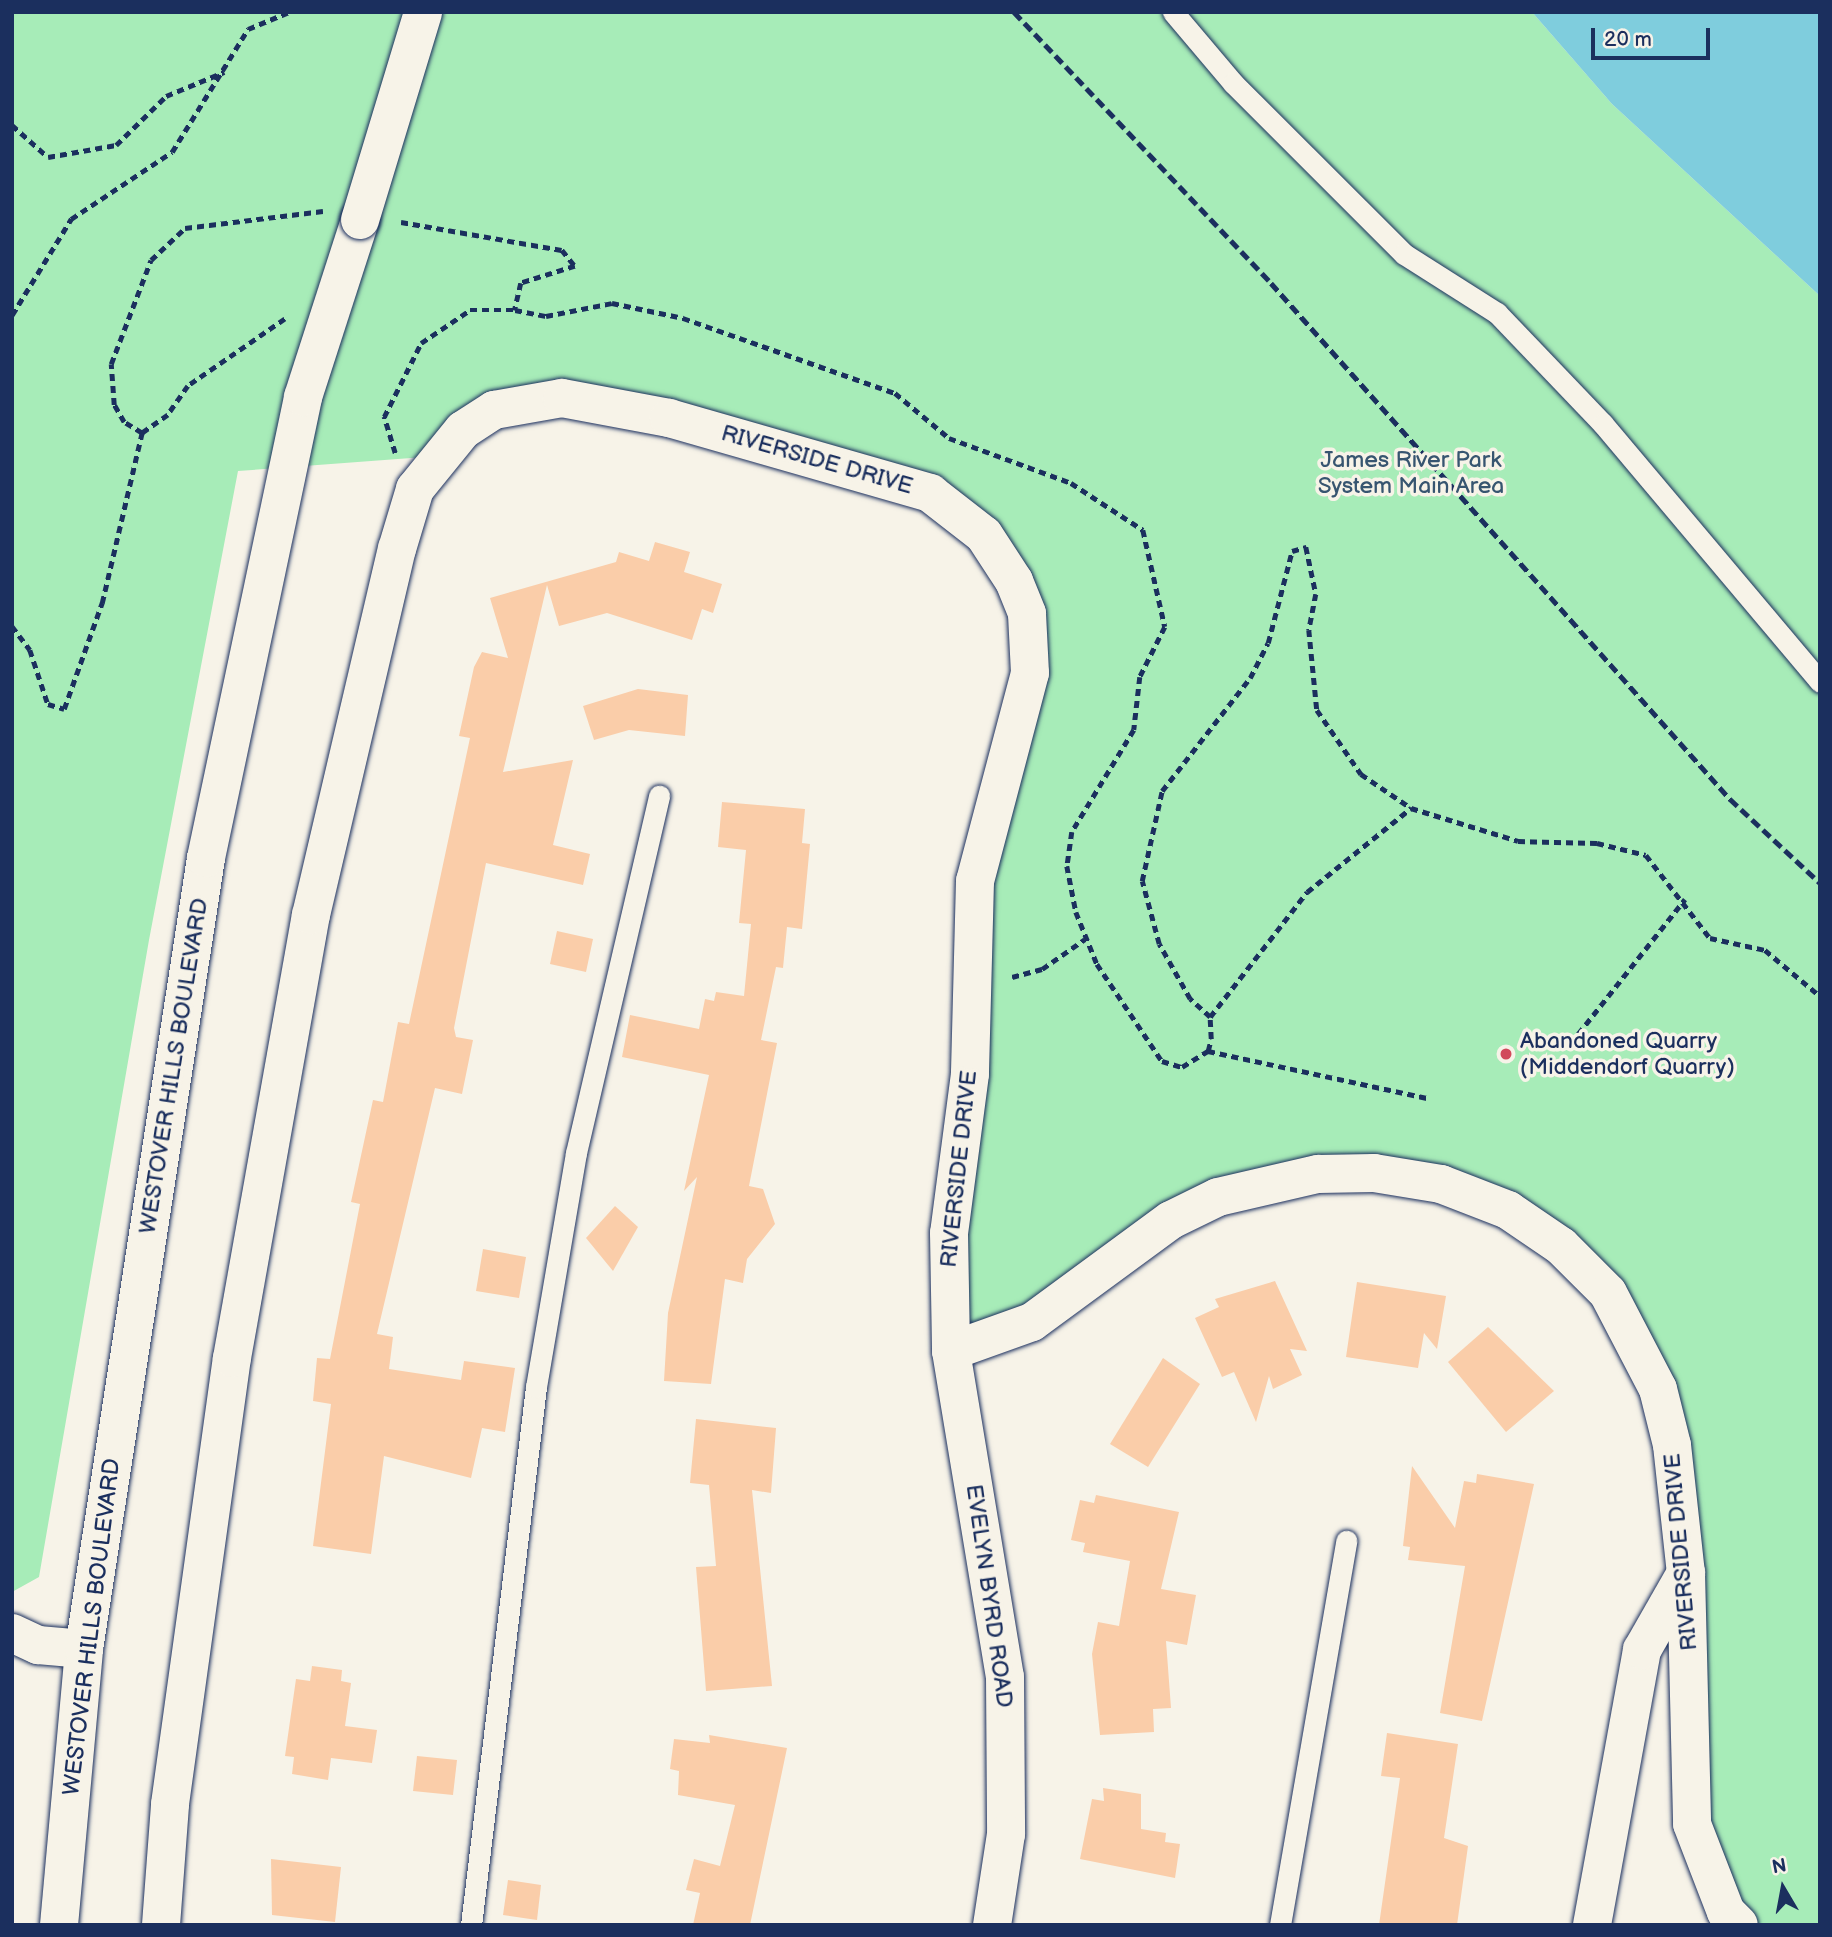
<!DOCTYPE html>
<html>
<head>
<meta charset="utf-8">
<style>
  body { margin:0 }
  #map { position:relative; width:1832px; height:1937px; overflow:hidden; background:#f7f3e8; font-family:"Balsamiq Sans",sans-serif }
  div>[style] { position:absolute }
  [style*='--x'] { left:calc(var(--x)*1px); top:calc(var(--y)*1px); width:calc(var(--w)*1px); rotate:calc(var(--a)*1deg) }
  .green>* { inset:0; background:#a7ecb8 }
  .water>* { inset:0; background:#7fcddd }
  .building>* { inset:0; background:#facda9 }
  .path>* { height:4.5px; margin-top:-2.25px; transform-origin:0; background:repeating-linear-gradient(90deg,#1b2f5e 0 7px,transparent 0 12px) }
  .roads { filter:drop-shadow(0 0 2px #1b2f5e) drop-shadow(0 0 2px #1b2f5e) }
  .lane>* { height:21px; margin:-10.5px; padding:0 10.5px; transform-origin:10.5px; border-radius:10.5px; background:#f7f3e8 }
  .street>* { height:38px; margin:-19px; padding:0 19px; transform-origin:19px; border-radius:19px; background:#f7f3e8 }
  .secondary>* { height:38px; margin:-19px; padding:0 19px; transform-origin:19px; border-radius:19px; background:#f7f3e8 }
  .primary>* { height:38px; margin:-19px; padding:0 19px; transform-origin:19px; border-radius:19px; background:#f7f3e8 }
  .rail>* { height:5px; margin-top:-2.5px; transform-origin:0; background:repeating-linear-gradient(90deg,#1b2f5e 0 10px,transparent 0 15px) }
  .bridges { filter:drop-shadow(0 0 2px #1b2f5e) drop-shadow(0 0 2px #1b2f5e) }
  .primary-bridge>* { height:38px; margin:-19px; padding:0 19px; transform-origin:19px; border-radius:19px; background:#f7f3e8 }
  .dots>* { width:19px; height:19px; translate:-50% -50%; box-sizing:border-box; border:4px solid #f7f3e8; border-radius:50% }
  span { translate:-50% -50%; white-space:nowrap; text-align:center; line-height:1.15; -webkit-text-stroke:7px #f7f3e8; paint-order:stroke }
  .street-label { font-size:23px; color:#1b2f5e }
  .park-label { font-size:23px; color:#375570 }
  .poi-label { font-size:23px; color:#1b2f5e }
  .left { translate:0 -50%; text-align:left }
  .frame { position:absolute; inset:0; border:14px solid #1b2f5e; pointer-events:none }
  .north { position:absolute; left:1748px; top:1853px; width:70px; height:70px; -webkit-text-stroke:5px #f7f3e8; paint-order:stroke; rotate:350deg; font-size:19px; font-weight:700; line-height:28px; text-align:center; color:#1b2f5e }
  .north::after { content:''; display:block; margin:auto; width:24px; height:32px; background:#1b2f5e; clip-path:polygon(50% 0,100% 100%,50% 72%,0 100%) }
  .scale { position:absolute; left:1591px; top:28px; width:119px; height:32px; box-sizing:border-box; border:4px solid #1b2f5e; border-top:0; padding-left:9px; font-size:21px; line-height:24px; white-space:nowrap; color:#1b2f5e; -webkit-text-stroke:5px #f7f3e8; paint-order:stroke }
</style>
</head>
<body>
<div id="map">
  <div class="green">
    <div style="clip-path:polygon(12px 12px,1532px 12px,1612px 104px,1820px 296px,1820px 1925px,1739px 1925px,1692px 1824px,1679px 1494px,1607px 1293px,1441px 1184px,1261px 1184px,951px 1351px,968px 989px,1030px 673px,984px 535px,842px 475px,562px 398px,438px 456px,238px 471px,149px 940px,39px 1577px,12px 1592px)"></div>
  </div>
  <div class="water">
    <div style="clip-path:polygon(1532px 12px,1820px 12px,1820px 296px,1612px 104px)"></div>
  </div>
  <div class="building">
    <div style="clip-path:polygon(655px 542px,690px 552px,684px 572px,722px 584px,713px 613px,702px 609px,692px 640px,607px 613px,559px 626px,547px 585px,503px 772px,573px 760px,553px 845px,590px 854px,583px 885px,486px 863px,454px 1028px,456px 1037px,473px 1040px,462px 1094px,435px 1088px,377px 1334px,393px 1337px,389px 1369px,461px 1380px,464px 1361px,515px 1368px,505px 1432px,482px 1428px,471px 1478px,384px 1456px,371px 1554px,313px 1546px,331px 1404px,313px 1401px,317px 1358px,330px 1359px,360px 1204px,351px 1202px,373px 1100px,383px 1102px,398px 1022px,409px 1024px,470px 738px,459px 736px,474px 667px,482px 652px,508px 658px,490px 598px,616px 562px,619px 552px,649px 561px)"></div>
    <div style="clip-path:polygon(638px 689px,688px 695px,685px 736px,629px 730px,594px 740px,583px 706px)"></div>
    <div style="clip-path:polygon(722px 802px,805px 809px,802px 843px,810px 844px,802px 929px,787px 927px,783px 968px,776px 967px,761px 1040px,777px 1043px,749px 1186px,763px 1189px,775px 1224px,747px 1259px,743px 1283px,725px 1279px,711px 1384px,664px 1381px,668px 1313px,697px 1177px,684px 1191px,709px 1075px,622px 1057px,630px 1015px,699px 1029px,705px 999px,714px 1001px,716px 992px,744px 996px,751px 924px,739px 923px,746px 850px,718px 847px)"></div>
    <div style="clip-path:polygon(557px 931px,593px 939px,586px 972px,550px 964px)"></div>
    <div style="clip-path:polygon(615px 1206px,638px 1227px,613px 1271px,586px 1238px)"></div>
    <div style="clip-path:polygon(483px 1249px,526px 1257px,519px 1298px,476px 1291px)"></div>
    <div style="clip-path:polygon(1275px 1281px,1307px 1351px,1290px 1349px,1302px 1375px,1273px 1389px,1269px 1376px,1256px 1422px,1234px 1372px,1222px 1377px,1195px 1318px,1219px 1307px,1215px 1299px)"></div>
    <div style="clip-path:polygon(1357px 1282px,1446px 1296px,1437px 1349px,1424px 1333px,1418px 1368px,1346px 1357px)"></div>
    <div style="clip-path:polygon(1488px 1327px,1554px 1391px,1506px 1432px,1448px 1362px)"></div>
    <div style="clip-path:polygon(1163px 1358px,1200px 1384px,1148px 1467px,1110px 1444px)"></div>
    <div style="clip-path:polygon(696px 1419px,776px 1428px,771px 1493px,752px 1490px,772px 1686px,706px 1691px,696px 1567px,716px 1566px,709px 1485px,690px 1483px)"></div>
    <div style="clip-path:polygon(1412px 1466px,1455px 1528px,1464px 1481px,1476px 1483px,1477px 1474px,1534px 1484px,1482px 1721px,1440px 1713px,1465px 1566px,1408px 1560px,1410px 1547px,1403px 1546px)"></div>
    <div style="clip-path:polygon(1096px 1495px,1179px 1512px,1161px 1589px,1196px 1595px,1187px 1645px,1166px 1641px,1171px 1708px,1153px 1709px,1154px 1732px,1100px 1735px,1092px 1654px,1098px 1622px,1119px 1626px,1130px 1561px,1083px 1552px,1085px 1543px,1071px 1540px,1080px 1500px,1094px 1503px)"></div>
    <div style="clip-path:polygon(312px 1666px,342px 1670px,341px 1681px,351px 1683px,345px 1726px,377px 1730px,372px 1763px,331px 1758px,328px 1780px,292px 1774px,294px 1757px,285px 1756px,296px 1679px,310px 1681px)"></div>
    <div style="clip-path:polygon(1387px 1733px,1458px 1744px,1444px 1838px,1468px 1846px,1457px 1925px,1379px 1925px,1400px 1778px,1381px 1776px)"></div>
    <div style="clip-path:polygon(709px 1735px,787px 1748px,750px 1925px,693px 1925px,700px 1893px,686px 1890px,694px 1859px,720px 1866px,735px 1805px,678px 1795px,679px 1771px,670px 1769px,674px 1739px,710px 1743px)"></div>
    <div style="clip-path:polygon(417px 1756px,457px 1760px,453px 1795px,413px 1791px)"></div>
    <div style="clip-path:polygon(1103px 1788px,1141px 1794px,1141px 1829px,1166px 1833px,1165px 1842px,1180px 1844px,1175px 1878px,1080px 1859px,1092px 1799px,1104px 1801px)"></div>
    <div style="clip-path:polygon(271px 1859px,341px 1867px,335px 1922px,272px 1915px)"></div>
    <div style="clip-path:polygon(508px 1880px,541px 1885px,537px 1920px,503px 1915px)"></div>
  </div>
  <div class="path">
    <div style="--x:12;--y:125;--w:48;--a:41.6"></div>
    <div style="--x:48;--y:157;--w:69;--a:-10"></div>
    <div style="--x:116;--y:145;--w:70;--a:-44.4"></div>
    <div style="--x:166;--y:96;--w:63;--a:-22.5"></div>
    <div style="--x:401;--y:222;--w:163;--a:9.9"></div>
    <div style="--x:562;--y:250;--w:21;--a:51"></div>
    <div style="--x:575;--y:266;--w:57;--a:162.5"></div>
    <div style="--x:521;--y:283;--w:28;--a:103"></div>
    <div style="--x:515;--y:310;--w:32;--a:11"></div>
    <div style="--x:546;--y:316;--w:67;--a:-11.1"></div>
    <div style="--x:612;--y:303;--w:73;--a:11.9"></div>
    <div style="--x:683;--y:318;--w:225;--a:19.5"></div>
    <div style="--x:895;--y:393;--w:70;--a:39.8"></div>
    <div style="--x:949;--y:438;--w:130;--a:20.2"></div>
    <div style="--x:1071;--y:483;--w:86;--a:33.1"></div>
    <div style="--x:1143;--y:530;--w:99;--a:77.2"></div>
    <div style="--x:1165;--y:627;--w:56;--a:116.6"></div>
    <div style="--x:1140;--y:677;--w:53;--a:96.5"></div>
    <div style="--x:1134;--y:730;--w:119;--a:121.3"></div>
    <div style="--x:1072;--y:832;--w:34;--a:98"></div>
    <div style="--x:1067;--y:866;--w:47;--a:78.9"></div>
    <div style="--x:1076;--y:912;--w:56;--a:68"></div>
    <div style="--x:1097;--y:964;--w:117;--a:56.2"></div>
    <div style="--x:1162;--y:1061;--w:21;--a:17"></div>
    <div style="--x:1182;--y:1067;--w:31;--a:-32"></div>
    <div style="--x:1208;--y:1051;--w:12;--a:-76"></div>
    <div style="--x:1211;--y:1039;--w:22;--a:-93"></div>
    <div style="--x:1210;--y:1017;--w:27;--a:-138"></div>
    <div style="--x:1190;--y:999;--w:63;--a:-119.4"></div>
    <div style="--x:1159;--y:944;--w:65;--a:-105.1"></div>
    <div style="--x:1142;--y:881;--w:92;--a:-77.5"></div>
    <div style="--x:1162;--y:791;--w:143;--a:-52.1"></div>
    <div style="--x:1250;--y:678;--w:39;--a:-63"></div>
    <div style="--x:1268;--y:643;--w:95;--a:-75.4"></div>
    <div style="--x:1292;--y:551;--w:15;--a:-16"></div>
    <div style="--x:1306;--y:547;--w:48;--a:78"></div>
    <div style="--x:1316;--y:594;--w:37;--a:101"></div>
    <div style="--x:1309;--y:630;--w:80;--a:84.3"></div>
    <div style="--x:1317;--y:710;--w:78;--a:55.5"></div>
    <div style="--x:1361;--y:774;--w:60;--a:34.2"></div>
    <div style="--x:1411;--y:808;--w:112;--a:17.1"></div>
    <div style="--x:1518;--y:841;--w:79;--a:1.5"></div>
    <div style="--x:1597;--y:843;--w:50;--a:13.8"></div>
    <div style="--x:1646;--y:855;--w:105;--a:52.4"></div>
    <div style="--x:1710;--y:938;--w:56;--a:12.3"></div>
    <div style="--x:1765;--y:950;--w:72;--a:39.9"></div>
    <div style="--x:12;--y:315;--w:113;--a:-58.4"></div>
    <div style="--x:71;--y:219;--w:121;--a:-33.6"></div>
    <div style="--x:172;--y:152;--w:145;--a:-58.3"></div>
    <div style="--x:248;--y:29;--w:44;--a:-22.5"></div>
    <div style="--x:285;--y:319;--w:118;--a:145.4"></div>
    <div style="--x:188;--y:386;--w:35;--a:125"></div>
    <div style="--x:168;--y:415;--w:32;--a:145"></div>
    <div style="--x:142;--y:433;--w:21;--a:-149"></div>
    <div style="--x:124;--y:422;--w:20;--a:-120"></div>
    <div style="--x:114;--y:405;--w:41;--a:-94.2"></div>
    <div style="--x:111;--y:364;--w:111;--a:-69"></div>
    <div style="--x:151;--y:260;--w:47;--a:-43.3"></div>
    <div style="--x:185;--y:228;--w:139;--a:-7"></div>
    <div style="--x:395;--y:453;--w:38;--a:-107"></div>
    <div style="--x:384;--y:417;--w:83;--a:-63.4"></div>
    <div style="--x:421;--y:343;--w:59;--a:-34"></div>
    <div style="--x:470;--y:310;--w:45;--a:0"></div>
    <div style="--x:12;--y:626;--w:30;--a:53"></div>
    <div style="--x:30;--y:650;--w:57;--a:71.6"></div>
    <div style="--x:48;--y:704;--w:17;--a:17"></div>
    <div style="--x:64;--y:709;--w:113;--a:-70.3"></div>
    <div style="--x:102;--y:603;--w:175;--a:-76.8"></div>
    <div style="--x:1012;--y:977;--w:31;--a:-15"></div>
    <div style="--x:1042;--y:969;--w:52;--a:-34.9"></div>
    <div style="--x:1210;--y:1017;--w:158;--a:-52.2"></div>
    <div style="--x:1307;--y:892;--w:134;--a:-38.9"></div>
    <div style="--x:1578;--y:1034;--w:172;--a:-51.6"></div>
    <div style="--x:1208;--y:1051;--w:224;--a:12.1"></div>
  </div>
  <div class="roads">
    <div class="lane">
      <div style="--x:1173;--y:12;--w:93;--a:49.8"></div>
      <div style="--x:1233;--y:83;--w:242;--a:45"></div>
      <div style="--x:1404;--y:254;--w:110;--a:32.4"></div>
      <div style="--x:1497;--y:313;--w:153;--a:46.3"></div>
      <div style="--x:1603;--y:424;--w:337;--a:49.9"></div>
      <div style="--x:471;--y:1925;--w:542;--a:-83.11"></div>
      <div style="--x:536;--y:1387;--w:237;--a:-80.3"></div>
      <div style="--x:576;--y:1153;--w:367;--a:-76.9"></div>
      <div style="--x:1280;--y:1925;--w:390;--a:-80.2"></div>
    </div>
    <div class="street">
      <div style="--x:951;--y:1351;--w:330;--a:80.6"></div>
      <div style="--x:1005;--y:1677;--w:157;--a:89.6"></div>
      <div style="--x:1006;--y:1834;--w:92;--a:98.7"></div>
      <div style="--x:12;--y:1633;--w:29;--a:25"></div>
      <div style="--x:38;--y:1645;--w:46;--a:5"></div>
      <div style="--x:1592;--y:1925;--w:280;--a:-79.7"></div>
      <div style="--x:1642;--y:1650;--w:89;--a:-60.3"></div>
    </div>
    <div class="secondary">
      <div style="--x:161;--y:1925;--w:121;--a:-85.7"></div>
      <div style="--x:170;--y:1804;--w:450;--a:-82.1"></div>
      <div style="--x:232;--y:1358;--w:450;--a:-79.9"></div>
      <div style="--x:311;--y:915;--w:376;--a:-76.8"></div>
      <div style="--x:397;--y:549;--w:63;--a:-73.3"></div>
      <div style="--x:415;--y:489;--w:76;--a:-50.9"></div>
      <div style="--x:463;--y:430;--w:37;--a:-33"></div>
      <div style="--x:494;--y:410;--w:69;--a:-10"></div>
      <div style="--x:562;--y:398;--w:109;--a:10.6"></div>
      <div style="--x:669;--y:418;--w:272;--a:16"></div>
      <div style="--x:930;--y:493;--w:68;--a:37.9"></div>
      <div style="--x:984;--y:535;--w:55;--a:56.9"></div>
      <div style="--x:1014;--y:581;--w:35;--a:68"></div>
      <div style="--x:1027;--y:614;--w:59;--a:87.1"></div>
      <div style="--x:1030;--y:673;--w:215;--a:104.8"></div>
      <div style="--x:975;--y:881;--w:193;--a:91.5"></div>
      <div style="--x:970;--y:1074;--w:160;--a:97.5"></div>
      <div style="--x:949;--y:1233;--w:118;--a:89"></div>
      <div style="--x:951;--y:1351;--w:86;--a:-19.7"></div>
      <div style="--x:1032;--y:1322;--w:172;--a:-36.3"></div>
      <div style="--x:1171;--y:1220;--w:52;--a:-26.1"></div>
      <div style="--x:1218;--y:1197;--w:103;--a:-13"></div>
      <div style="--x:1318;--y:1174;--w:56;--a:-1"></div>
      <div style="--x:1374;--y:1173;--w:68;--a:9.3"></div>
      <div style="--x:1441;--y:1184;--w:72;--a:21.2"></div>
      <div style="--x:1508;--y:1210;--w:64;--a:34.2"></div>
      <div style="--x:1561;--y:1246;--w:66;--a:45"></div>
      <div style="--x:1608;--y:1293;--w:108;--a:62.5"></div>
      <div style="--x:1658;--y:1389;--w:58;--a:76"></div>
      <div style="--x:1672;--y:1445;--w:129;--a:83.8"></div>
      <div style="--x:1686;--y:1573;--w:251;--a:88.6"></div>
      <div style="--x:1692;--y:1824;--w:94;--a:68.9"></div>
      <div style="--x:1726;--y:1912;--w:18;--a:45"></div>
    </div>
    <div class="primary">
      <div style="--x:59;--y:1925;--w:277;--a:-84.8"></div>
      <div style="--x:84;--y:1649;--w:800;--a:-81.23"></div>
      <div style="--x:206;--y:858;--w:471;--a:-78.1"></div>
      <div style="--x:303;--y:397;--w:186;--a:-72.1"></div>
    </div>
  </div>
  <div class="rail">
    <div style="--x:1014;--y:12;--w:373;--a:46.5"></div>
    <div style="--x:1271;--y:283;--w:691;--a:48.35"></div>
    <div style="--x:1730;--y:799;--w:123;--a:43"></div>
  </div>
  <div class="bridges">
    <div class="primary-bridge">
      <div style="--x:360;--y:220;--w:217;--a:-73.1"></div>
    </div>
  </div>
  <div class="dots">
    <div style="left:1506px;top:1054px;background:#d1495b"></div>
  </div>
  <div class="street-label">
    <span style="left:817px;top:460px;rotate:16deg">RIVERSIDE DRIVE</span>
    <span style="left:174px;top:1066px;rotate:-81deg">WESTOVER HILLS BOULEVARD</span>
    <span style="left:959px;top:1169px;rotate:-84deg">RIVERSIDE DRIVE</span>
    <span style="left:1681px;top:1552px;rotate:-95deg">RIVERSIDE DRIVE</span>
    <span style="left:989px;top:1596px;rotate:82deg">EVELYN BYRD ROAD</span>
    <span style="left:92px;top:1627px;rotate:-83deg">WESTOVER HILLS BOULEVARD</span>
  </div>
  <div class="park-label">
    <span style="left:1411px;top:473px">James River Park<br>System Main Area</span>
  </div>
  <div class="poi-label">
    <span class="left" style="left:1520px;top:1054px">Abandoned Quarry<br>(Middendorf Quarry)</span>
  </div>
  <div class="frame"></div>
  <div class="north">N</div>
  <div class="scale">20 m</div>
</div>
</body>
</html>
